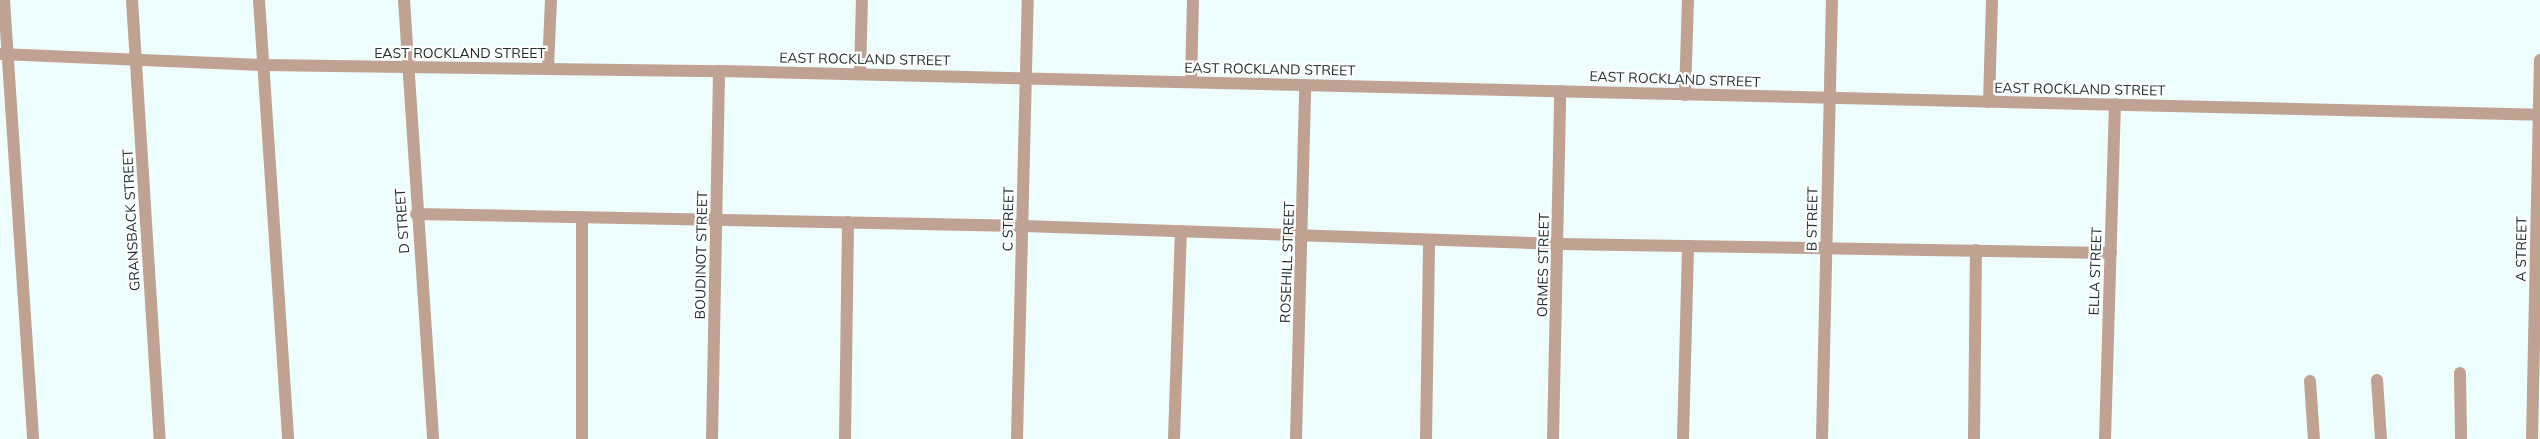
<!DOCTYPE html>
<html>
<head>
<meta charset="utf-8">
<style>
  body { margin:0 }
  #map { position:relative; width:2540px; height:439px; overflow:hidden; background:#eefdfe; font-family:Mulish,sans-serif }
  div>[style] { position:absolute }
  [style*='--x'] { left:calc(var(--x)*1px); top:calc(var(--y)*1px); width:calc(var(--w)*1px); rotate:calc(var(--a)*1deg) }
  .service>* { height:12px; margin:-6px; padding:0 6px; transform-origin:6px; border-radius:6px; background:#c0a293 }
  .minor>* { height:12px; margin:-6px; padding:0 6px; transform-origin:6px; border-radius:6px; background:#c0a293 }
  span { translate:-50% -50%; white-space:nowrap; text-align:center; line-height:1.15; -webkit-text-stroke:4.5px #fff; paint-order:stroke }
  .street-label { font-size:14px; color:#223131 }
</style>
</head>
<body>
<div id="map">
  <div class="service">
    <div style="--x:4;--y:0;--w:440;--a:86.2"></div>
    <div style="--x:259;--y:0;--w:440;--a:86.2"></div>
    <div style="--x:548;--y:68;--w:68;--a:-87.5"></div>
    <div style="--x:860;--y:74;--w:74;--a:-88.5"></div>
    <div style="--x:1191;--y:82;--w:82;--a:-88.6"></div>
    <div style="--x:1685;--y:95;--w:95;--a:-88.2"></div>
    <div style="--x:1989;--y:102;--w:102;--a:-88.3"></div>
    <div style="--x:416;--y:214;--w:607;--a:1.13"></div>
    <div style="--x:1023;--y:226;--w:536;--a:1.92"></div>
    <div style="--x:1559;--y:244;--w:552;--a:0.93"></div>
    <div style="--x:582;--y:217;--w:222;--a:90"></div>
    <div style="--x:2460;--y:373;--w:66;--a:89.1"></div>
    <div style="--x:2377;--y:380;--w:59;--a:86.1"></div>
    <div style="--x:2310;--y:381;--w:58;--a:86.1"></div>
    <div style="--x:845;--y:439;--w:217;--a:-89.2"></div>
    <div style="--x:1174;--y:439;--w:208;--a:-88.1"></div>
    <div style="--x:1426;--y:439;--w:199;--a:-89.1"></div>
    <div style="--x:1683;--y:439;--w:193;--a:-88.5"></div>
    <div style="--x:1974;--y:439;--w:189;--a:-89.4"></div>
  </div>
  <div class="minor">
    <div style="--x:132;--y:0;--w:440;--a:86.4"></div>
    <div style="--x:404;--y:0;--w:440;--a:86.2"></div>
    <div style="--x:0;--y:54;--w:264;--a:2.4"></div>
    <div style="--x:264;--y:65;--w:455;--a:0.8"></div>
    <div style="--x:719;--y:71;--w:1822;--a:1.38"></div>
    <div style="--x:712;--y:439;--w:368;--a:-88.9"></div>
    <div style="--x:1017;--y:439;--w:439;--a:-88.6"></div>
    <div style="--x:1296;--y:439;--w:354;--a:-88.5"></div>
    <div style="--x:1553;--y:439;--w:348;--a:-88.8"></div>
    <div style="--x:1822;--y:439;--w:439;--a:-88.7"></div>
    <div style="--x:2105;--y:439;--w:335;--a:-88.3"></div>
    <div style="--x:2532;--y:439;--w:379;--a:-88.8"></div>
  </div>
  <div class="street-label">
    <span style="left:460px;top:53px">EAST ROCKLAND STREET</span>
    <span style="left:865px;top:59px;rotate:1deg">EAST ROCKLAND STREET</span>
    <span style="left:1270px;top:69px;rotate:1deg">EAST ROCKLAND STREET</span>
    <span style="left:1675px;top:79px;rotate:2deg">EAST ROCKLAND STREET</span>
    <span style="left:2080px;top:89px;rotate:1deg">EAST ROCKLAND STREET</span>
    <span style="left:1008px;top:219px;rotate:-89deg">C STREET</span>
    <span style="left:1812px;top:219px;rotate:-89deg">B STREET</span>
    <span style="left:131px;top:220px;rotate:-93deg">GRANSBACK STREET</span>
    <span style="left:402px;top:221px;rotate:-94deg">D STREET</span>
    <span style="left:2521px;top:249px;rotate:-89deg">A STREET</span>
    <span style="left:701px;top:255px;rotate:-89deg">BOUDINOT STREET</span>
    <span style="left:1287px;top:262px;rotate:-88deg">ROSEHILL STREET</span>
    <span style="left:1543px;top:265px;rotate:-89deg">ORMES STREET</span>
    <span style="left:2095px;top:271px;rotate:-88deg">ELLA STREET</span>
  </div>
</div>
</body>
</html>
